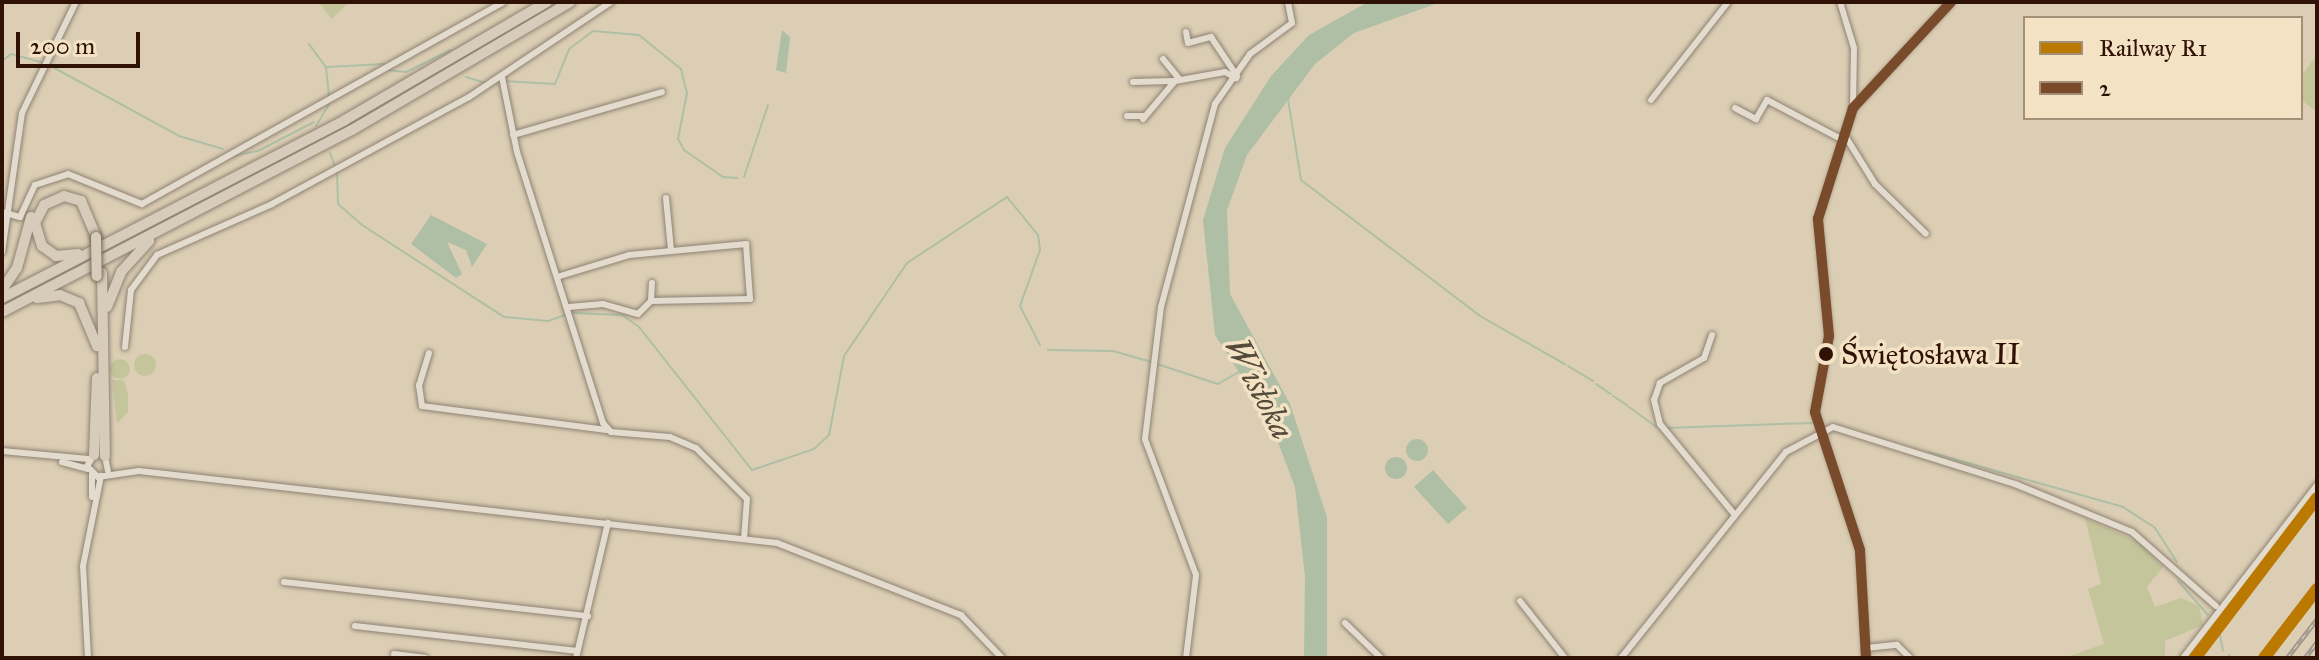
<!DOCTYPE html>
<html>
<head>
<meta charset="utf-8">
<style>
  body { margin:0 }
  #map { position:relative; width:2319px; height:660px; overflow:hidden; background:#dcceb4; font-family:"IM FELL Great Primer",serif }
  div>[style] { position:absolute }
  [style*='--x'] { left:calc(var(--x)*1px); top:calc(var(--y)*1px); width:calc(var(--w)*1px); rotate:calc(var(--a)*1deg) }
  .green>* { inset:0; background:#c5c59c }
  .round { border-radius:50% }
  .water>* { inset:0; background:#aebfa6 }
  .stream>* { height:2px; margin:-1px; padding:0 1px; transform-origin:1px; border-radius:1px; background:#aebfa6 }
  .roads { filter:drop-shadow(0 0 2px #8e8273) drop-shadow(0 0 2px #8e8273) }
  .minor>* { height:6px; margin:-3px; padding:0 3px; transform-origin:3px; border-radius:3px; background:#e3dcce }
  .highway>* { height:10px; margin:-5px; padding:0 5px; transform-origin:5px; border-radius:5px; background:#d7ccba }
  .rail>* { height:5px; margin-top:-2.5px; transform-origin:0; background:repeating-linear-gradient(90deg,#f3e2c4 0 6px,#a0988e 0 12px); box-sizing:border-box; border-block:2px solid #a0988e }
  .bridges { filter:drop-shadow(0 0 2px #75695b) drop-shadow(0 0 2px #75695b) }
  .highway-bridge>* { height:10px; margin:-5px; padding:0 5px; transform-origin:5px; border-radius:5px; background:#d7ccba }
  .bus-1>* { height:10px; margin:-5px; padding:0 5px; transform-origin:5px; border-radius:5px; background:#7a4b2a }
  .rail-1>* { height:12px; margin:-6px; padding:0 6px; transform-origin:6px; border-radius:6px; background:#bb7902 }
  .dots>* { width:22px; height:22px; translate:-50% -50%; box-sizing:border-box; border:4px solid #f3e2c4; border-radius:50% }
  span { translate:-50% -50%; white-space:nowrap; text-align:center; line-height:1.15; -webkit-text-stroke:7px #f3e2c4; paint-order:stroke }
  .bus-label { font-size:30px; color:#2f1105 }
  .left { translate:0 -50%; text-align:left }
  .water-label { font-size:34px; color:#544c3b; font-style:italic }
  .frame { position:absolute; inset:0; border:4px solid #2f1105; pointer-events:none }
  .legend { position:absolute; left:2023px; top:16px; width:280px; height:104px; box-sizing:border-box; background:#f3e2c4; border:2px solid #a58e78; margin:0; padding:10px 14px; list-style:none; font-size:24px; color:#2f1105 }
  .legend li { display:flex; align-items:center; gap:16px; height:40px }
  .legend b { width:40px; border:2px solid #a58e78 }
  .scale { position:absolute; left:16px; top:32px; width:124px; height:36px; box-sizing:border-box; border:4px solid #2f1105; border-top:0; padding-left:10px; font-size:24px; line-height:28px; white-space:nowrap; color:#2f1105; -webkit-text-stroke:6px #f3e2c4; paint-order:stroke }
</style>
</head>
<body>
<div id="map">
  <div class="green">
    <div style="clip-path:polygon(318px 2px,349px 2px,332px 19px)"></div>
    <div style="clip-path:polygon(2317px 55px,2317px 112px,2301px 100px,2301px 76px)"></div>
    <div class="round" style="left:134px;top:354px;width:22px;height:22px"></div>
    <div class="round" style="left:110px;top:359px;width:20px;height:20px"></div>
    <div style="clip-path:polygon(112px 380px,124px 380px,128px 395px,128px 412px,117px 424px)"></div>
    <div style="clip-path:polygon(2085px 518px,2140px 543px,2163px 567px,2147px 587px,2155px 607px,2181px 598px,2199px 606px,2203px 625px,2165px 641px,2165px 658px,2064px 658px,2104px 644px,2088px 589px,2101px 584px)"></div>
  </div>
  <div class="water">
    <div style="clip-path:polygon(1368px 2px,1441px 2px,1354px 33px,1315px 64px,1247px 155px,1227px 210px,1230px 294px,1290px 404px,1327px 517px,1327px 658px,1304px 658px,1305px 577px,1295px 487px,1269px 419px,1215px 335px,1203px 220px,1225px 148px,1271px 76px,1309px 35px)"></div>
    <div style="clip-path:polygon(782px 30px,790px 37px,786px 73px,776px 70px)"></div>
    <div style="clip-path:polygon(431px 215px,487px 244px,472px 267px,466px 250px,447px 242px,462px 274px,456px 278px,411px 244px)"></div>
    <div class="round" style="left:1406px;top:439px;width:22px;height:22px"></div>
    <div class="round" style="left:1385px;top:457px;width:22px;height:22px"></div>
    <div style="clip-path:polygon(1433px 470px,1467px 508px,1448px 524px,1414px 487px)"></div>
  </div>
  <div class="stream">
    <div style="--x:309;--y:44;--w:29;--a:54"></div>
    <div style="--x:326;--y:67;--w:29;--a:84"></div>
    <div style="--x:2;--y:61;--w:11;--a:-38"></div>
    <div style="--x:11;--y:54;--w:31;--a:15"></div>
    <div style="--x:49;--y:65;--w:148;--a:28.6"></div>
    <div style="--x:179;--y:136;--w:46;--a:16.5"></div>
    <div style="--x:327;--y:67;--w:57;--a:-3"></div>
    <div style="--x:387;--y:70;--w:19;--a:6"></div>
    <div style="--x:406;--y:72;--w:50;--a:-26.1"></div>
    <div style="--x:466;--y:77;--w:21;--a:17"></div>
    <div style="--x:505;--y:81;--w:50;--a:3.4"></div>
    <div style="--x:555;--y:84;--w:38;--a:-68"></div>
    <div style="--x:569;--y:49;--w:30;--a:-37"></div>
    <div style="--x:593;--y:31;--w:46;--a:5"></div>
    <div style="--x:639;--y:35;--w:54;--a:39"></div>
    <div style="--x:681;--y:69;--w:25;--a:76"></div>
    <div style="--x:687;--y:93;--w:47;--a:101.1"></div>
    <div style="--x:678;--y:139;--w:13;--a:61"></div>
    <div style="--x:684;--y:150;--w:47;--a:34.7"></div>
    <div style="--x:723;--y:177;--w:14;--a:4"></div>
    <div style="--x:1288;--y:99;--w:82;--a:80.9"></div>
    <div style="--x:1301;--y:180;--w:225;--a:37.2"></div>
    <div style="--x:1480;--y:316;--w:98;--a:29.5"></div>
    <div style="--x:316;--y:126;--w:26;--a:-59"></div>
    <div style="--x:330;--y:153;--w:14;--a:69"></div>
    <div style="--x:229;--y:157;--w:30;--a:-12"></div>
    <div style="--x:258;--y:151;--w:63;--a:-27.4"></div>
    <div style="--x:337;--y:173;--w:31;--a:88"></div>
    <div style="--x:338;--y:204;--w:32;--a:41"></div>
    <div style="--x:362;--y:225;--w:169;--a:32.9"></div>
    <div style="--x:504;--y:317;--w:44;--a:5.2"></div>
    <div style="--x:548;--y:321;--w:18;--a:-19"></div>
    <div style="--x:744;--y:177;--w:76;--a:-71.6"></div>
    <div style="--x:574;--y:313;--w:48;--a:2.4"></div>
    <div style="--x:622;--y:315;--w:21;--a:35"></div>
    <div style="--x:639;--y:327;--w:182;--a:51.7"></div>
    <div style="--x:752;--y:470;--w:65;--a:-18.7"></div>
    <div style="--x:814;--y:449;--w:21;--a:-43"></div>
    <div style="--x:829;--y:435;--w:80;--a:-79.2"></div>
    <div style="--x:844;--y:356;--w:112;--a:-55.9"></div>
    <div style="--x:907;--y:263;--w:120;--a:-33.4"></div>
    <div style="--x:1007;--y:197;--w:49;--a:50.8"></div>
    <div style="--x:1038;--y:235;--w:15;--a:82"></div>
    <div style="--x:1040;--y:250;--w:59;--a:109.7"></div>
    <div style="--x:1020;--y:306;--w:44;--a:62.9"></div>
    <div style="--x:1048;--y:350;--w:65;--a:0.9"></div>
    <div style="--x:1113;--y:351;--w:41;--a:15.8"></div>
    <div style="--x:1157;--y:364;--w:64;--a:18.2"></div>
    <div style="--x:1218;--y:384;--w:24;--a:-30"></div>
    <div style="--x:1568;--y:366;--w:29;--a:31"></div>
    <div style="--x:1596;--y:384;--w:18;--a:34"></div>
    <div style="--x:1613;--y:396;--w:17;--a:33"></div>
    <div style="--x:1629;--y:407;--w:34;--a:36"></div>
    <div style="--x:1667;--y:428;--w:146;--a:-2"></div>
    <div style="--x:1821;--y:443;--w:39;--a:71"></div>
    <div style="--x:1929;--y:452;--w:202;--a:15.8"></div>
    <div style="--x:2123;--y:507;--w:38;--a:33"></div>
    <div style="--x:2155;--y:528;--w:40;--a:57.1"></div>
    <div style="--x:1853;--y:540;--w:23;--a:77"></div>
    <div style="--x:2178;--y:581;--w:45;--a:48.6"></div>
    <div style="--x:2219;--y:630;--w:21;--a:79"></div>
    <div style="--x:1862;--y:639;--w:19;--a:87"></div>
    <div style="--x:2229;--y:655;--w:1;--a:45"></div>
    <div style="--x:2231;--y:657;--w:1;--a:90"></div>
  </div>
  <div class="roads">
    <div class="minor">
      <div style="--x:1840;--y:2;--w:48;--a:73.1"></div>
      <div style="--x:1854;--y:48;--w:60;--a:91"></div>
      <div style="--x:1186;--y:32;--w:11;--a:80"></div>
      <div style="--x:1188;--y:43;--w:24;--a:-15"></div>
      <div style="--x:1211;--y:37;--w:47;--a:56.3"></div>
      <div style="--x:1163;--y:59;--w:27;--a:51"></div>
      <div style="--x:502;--y:77;--w:76;--a:78.7"></div>
      <div style="--x:517;--y:152;--w:284;--a:72.4"></div>
      <div style="--x:603;--y:423;--w:12;--a:48"></div>
      <div style="--x:611;--y:432;--w:59;--a:4.8"></div>
      <div style="--x:670;--y:437;--w:28;--a:23"></div>
      <div style="--x:696;--y:448;--w:72;--a:45"></div>
      <div style="--x:747;--y:499;--w:40;--a:94.3"></div>
      <div style="--x:1133;--y:82;--w:40;--a:-1.4"></div>
      <div style="--x:1651;--y:100;--w:125;--a:-51.8"></div>
      <div style="--x:1735;--y:108;--w:24;--a:28"></div>
      <div style="--x:1756;--y:119;--w:22;--a:-60"></div>
      <div style="--x:1767;--y:100;--w:86;--a:27.8"></div>
      <div style="--x:1127;--y:116;--w:17;--a:0"></div>
      <div style="--x:1143;--y:119;--w:50;--a:-49.9"></div>
      <div style="--x:1175;--y:81;--w:51;--a:-10.2"></div>
      <div style="--x:1225;--y:72;--w:13;--a:29"></div>
      <div style="--x:1844;--y:134;--w:59;--a:58.2"></div>
      <div style="--x:1875;--y:184;--w:71;--a:44.4"></div>
      <div style="--x:513;--y:135;--w:155;--a:-16.1"></div>
      <div style="--x:666;--y:198;--w:52;--a:84.5"></div>
      <div style="--x:2;--y:212;--w:19;--a:16"></div>
      <div style="--x:20;--y:217;--w:35;--a:-65"></div>
      <div style="--x:35;--y:185;--w:35;--a:-18"></div>
      <div style="--x:68;--y:174;--w:80;--a:22.1"></div>
      <div style="--x:142;--y:204;--w:414;--a:-29.2"></div>
      <div style="--x:2;--y:252;--w:140;--a:-81.8"></div>
      <div style="--x:22;--y:113;--w:123;--a:-64.1"></div>
      <div style="--x:560;--y:276;--w:72;--a:-16.9"></div>
      <div style="--x:629;--y:255;--w:118;--a:-5.4"></div>
      <div style="--x:746;--y:244;--w:55;--a:85.8"></div>
      <div style="--x:750;--y:299;--w:99;--a:178.8"></div>
      <div style="--x:651;--y:301;--w:18;--a:135"></div>
      <div style="--x:638;--y:314;--w:36;--a:-164"></div>
      <div style="--x:603;--y:304;--w:34;--a:175"></div>
      <div style="--x:651;--y:301;--w:18;--a:-87"></div>
      <div style="--x:1712;--y:335;--w:24;--a:109"></div>
      <div style="--x:1704;--y:358;--w:51;--a:150.4"></div>
      <div style="--x:1660;--y:383;--w:18;--a:109"></div>
      <div style="--x:1654;--y:400;--w:25;--a:76"></div>
      <div style="--x:1660;--y:424;--w:118;--a:50.5"></div>
      <div style="--x:125;--y:347;--w:57;--a:-84"></div>
      <div style="--x:131;--y:290;--w:44;--a:-53.4"></div>
      <div style="--x:157;--y:255;--w:126;--a:-23.9"></div>
      <div style="--x:272;--y:204;--w:224;--a:-28.5"></div>
      <div style="--x:469;--y:97;--w:171;--a:-33.8"></div>
      <div style="--x:429;--y:353;--w:34;--a:107"></div>
      <div style="--x:419;--y:385;--w:21;--a:82"></div>
      <div style="--x:422;--y:406;--w:188;--a:7.4"></div>
      <div style="--x:2;--y:451;--w:87;--a:5.3"></div>
      <div style="--x:94;--y:455;--w:13;--a:122"></div>
      <div style="--x:87;--y:466;--w:16;--a:45"></div>
      <div style="--x:98;--y:477;--w:41;--a:-8.3"></div>
      <div style="--x:139;--y:471;--w:642;--a:6.44"></div>
      <div style="--x:777;--y:543;--w:198;--a:21.4"></div>
      <div style="--x:961;--y:615;--w:59;--a:46.4"></div>
      <div style="--x:105;--y:456;--w:15;--a:79"></div>
      <div style="--x:62;--y:462;--w:27;--a:15"></div>
      <div style="--x:92;--y:474;--w:23;--a:90"></div>
      <div style="--x:284;--y:582;--w:306;--a:6.4"></div>
      <div style="--x:1520;--y:601;--w:73;--a:51.7"></div>
      <div style="--x:1345;--y:623;--w:50;--a:44.2"></div>
      <div style="--x:355;--y:626;--w:224;--a:6.4"></div>
      <div style="--x:1866;--y:648;--w:31;--a:-6"></div>
      <div style="--x:1897;--y:645;--w:18;--a:45"></div>
      <div style="--x:394;--y:654;--w:31;--a:7"></div>
      <div style="--x:88;--y:658;--w:92;--a:-93.1"></div>
      <div style="--x:83;--y:566;--w:92;--a:-78.7"></div>
      <div style="--x:576;--y:658;--w:139;--a:-76.7"></div>
      <div style="--x:1186;--y:658;--w:84;--a:-83.1"></div>
      <div style="--x:1196;--y:575;--w:145;--a:-110.6"></div>
      <div style="--x:1145;--y:439;--w:133;--a:-83.1"></div>
      <div style="--x:1161;--y:307;--w:210;--a:-75.1"></div>
      <div style="--x:1215;--y:104;--w:61;--a:-55"></div>
      <div style="--x:1250;--y:54;--w:52;--a:-36.4"></div>
      <div style="--x:1292;--y:23;--w:21;--a:-101"></div>
      <div style="--x:1621;--y:658;--w:264;--a:-51.3"></div>
      <div style="--x:1786;--y:452;--w:53;--a:-28"></div>
      <div style="--x:1833;--y:427;--w:191;--a:17.4"></div>
      <div style="--x:2015;--y:484;--w:126;--a:22.3"></div>
      <div style="--x:2132;--y:532;--w:112;--a:41.4"></div>
      <div style="--x:1866;--y:658;--w:108;--a:-93.2"></div>
      <div style="--x:1860;--y:550;--w:145;--a:-108.1"></div>
      <div style="--x:1815;--y:412;--w:77;--a:-79.6"></div>
      <div style="--x:1829;--y:336;--w:118;--a:-95.4"></div>
      <div style="--x:1818;--y:219;--w:116;--a:-72.5"></div>
      <div style="--x:1853;--y:108;--w:144;--a:-47.2"></div>
      <div style="--x:2183;--y:658;--w:219;--a:-52.2"></div>
    </div>
    <div class="highway">
      <div style="--x:78;--y:254;--w:22;--a:175"></div>
      <div style="--x:56;--y:256;--w:17;--a:-144"></div>
      <div style="--x:42;--y:246;--w:24;--a:-107"></div>
      <div style="--x:35;--y:223;--w:20;--a:-63"></div>
      <div style="--x:44;--y:205;--w:22;--a:-24"></div>
      <div style="--x:64;--y:196;--w:18;--a:16"></div>
      <div style="--x:81;--y:201;--w:39;--a:67"></div>
      <div style="--x:102;--y:273;--w:183;--a:89.1"></div>
      <div style="--x:2;--y:290;--w:27;--a:-56"></div>
      <div style="--x:17;--y:268;--w:53;--a:-74.6"></div>
      <div style="--x:2;--y:298;--w:386;--a:-27.4"></div>
      <div style="--x:345;--y:120;--w:234;--a:-30.3"></div>
      <div style="--x:37;--y:298;--w:23;--a:-7"></div>
      <div style="--x:60;--y:295;--w:21;--a:23"></div>
      <div style="--x:79;--y:303;--w:47;--a:67.3"></div>
      <div style="--x:107;--y:307;--w:38;--a:-68"></div>
      <div style="--x:121;--y:272;--w:42;--a:-47.9"></div>
      <div style="--x:2;--y:312;--w:394;--a:-27.5"></div>
      <div style="--x:352;--y:130;--w:253;--a:-30.4"></div>
      <div style="--x:94;--y:455;--w:77;--a:-87.8"></div>
    </div>
  </div>
  <div class="rail">
    <div style="--x:2198;--y:649;--w:40;--a:-53"></div>
    <div style="--x:2264;--y:658;--w:87;--a:-52.5"></div>
    <div style="--x:2287;--y:658;--w:49;--a:-52.4"></div>
    <div style="--x:2305;--y:658;--w:20;--a:-53"></div>
  </div>
  <div class="bridges">
    <div class="highway-bridge">
      <div style="--x:96;--y:237;--w:39;--a:89"></div>
    </div>
  </div>
  <div class="bus-1">
    <div style="--x:1866;--y:658;--w:108;--a:-93.2"></div>
    <div style="--x:1860;--y:550;--w:145;--a:-108.1"></div>
    <div style="--x:1815;--y:412;--w:77;--a:-79.6"></div>
    <div style="--x:1829;--y:336;--w:118;--a:-95.4"></div>
    <div style="--x:1818;--y:219;--w:116;--a:-72.5"></div>
    <div style="--x:1853;--y:108;--w:144;--a:-47.2"></div>
  </div>
  <div class="rail-1">
    <div style="--x:2195;--y:658;--w:201;--a:-52.7"></div>
    <div style="--x:2264;--y:658;--w:87;--a:-52.5"></div>
  </div>
  <div class="dots">
    <div style="left:1826px;top:354px;background:#2f1105"></div>
  </div>
  <div class="bus-label">
    <span class="left" style="left:1841px;top:354px">Świętosława II</span>
  </div>
  <div class="water-label">
    <span style="left:1260px;top:388px;rotate:62deg">Wisłoka</span>
  </div>
  <div class="frame"></div>
  <ul class="legend">
  <li><b style="height:10px;background:#bb7902"></b>Railway R1</li>
  <li><b style="height:10px;background:#7a4b2a"></b>2</li>
  </ul>
  <div class="scale">200 m</div>
</div>
</body>
</html>
